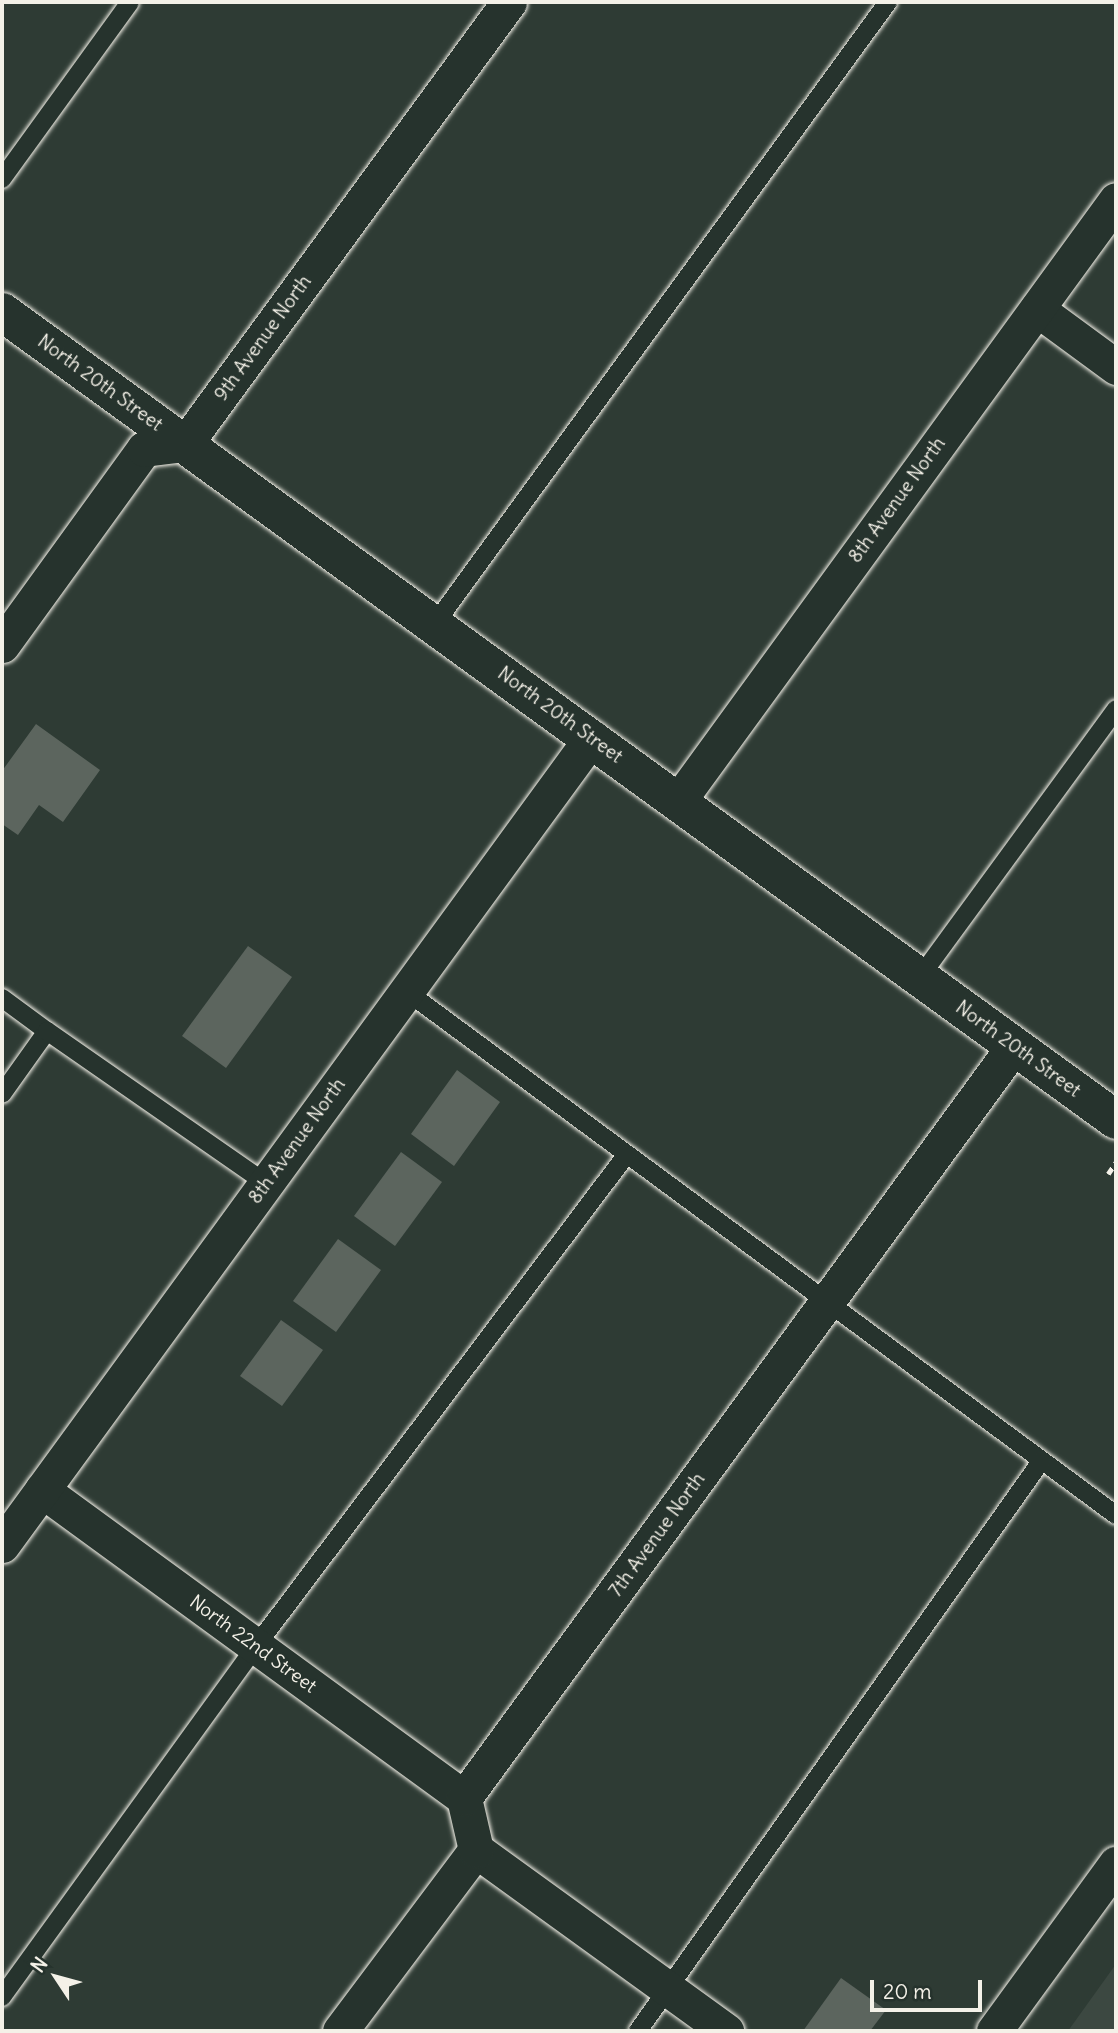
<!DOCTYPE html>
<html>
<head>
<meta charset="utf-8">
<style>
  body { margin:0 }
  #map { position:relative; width:1118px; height:2033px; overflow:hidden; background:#2e3b34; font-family:Delius,sans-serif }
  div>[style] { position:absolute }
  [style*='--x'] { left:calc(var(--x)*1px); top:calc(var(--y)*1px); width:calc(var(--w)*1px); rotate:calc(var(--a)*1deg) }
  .built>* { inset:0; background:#3c4841 }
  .building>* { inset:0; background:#5c655e }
  .path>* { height:4.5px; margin-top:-2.25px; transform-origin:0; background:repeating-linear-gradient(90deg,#f4f1e8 0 7px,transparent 0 12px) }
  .roads { filter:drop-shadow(0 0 2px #f4f1e8) drop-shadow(0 0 2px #f4f1e8) }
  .service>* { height:18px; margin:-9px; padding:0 9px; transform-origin:9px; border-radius:9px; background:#26332d }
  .minor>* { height:35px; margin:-17.5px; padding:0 17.5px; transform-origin:17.5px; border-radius:17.5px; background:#26332d }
  .tertiary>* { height:38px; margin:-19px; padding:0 19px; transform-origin:19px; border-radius:19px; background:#26332d }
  span { translate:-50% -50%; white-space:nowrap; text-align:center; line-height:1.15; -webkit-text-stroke:5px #26332d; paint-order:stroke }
  .street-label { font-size:19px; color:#f4f1e8 }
  .frame { position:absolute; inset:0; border:4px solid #f4f1e8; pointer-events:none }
  .north { position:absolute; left:21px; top:1942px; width:70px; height:70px; -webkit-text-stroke:5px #26332d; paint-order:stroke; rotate:306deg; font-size:19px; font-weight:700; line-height:28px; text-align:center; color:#f4f1e8 }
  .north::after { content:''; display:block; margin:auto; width:24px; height:32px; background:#f4f1e8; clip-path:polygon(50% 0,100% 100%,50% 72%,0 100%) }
  .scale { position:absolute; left:870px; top:1980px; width:112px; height:32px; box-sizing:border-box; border:4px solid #f4f1e8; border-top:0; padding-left:9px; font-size:21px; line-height:24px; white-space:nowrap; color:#f4f1e8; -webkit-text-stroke:5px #26332d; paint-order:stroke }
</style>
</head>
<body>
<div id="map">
  <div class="built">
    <div style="clip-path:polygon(1116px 1964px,1116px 2031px,1068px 2031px)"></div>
  </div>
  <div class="building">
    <div style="clip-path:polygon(36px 724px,100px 770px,63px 822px,39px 805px,18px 835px,2px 824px,2px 771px)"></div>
    <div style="clip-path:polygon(248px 946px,292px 977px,226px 1068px,182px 1036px)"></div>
    <div style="clip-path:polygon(457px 1070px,500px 1102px,454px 1166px,411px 1134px)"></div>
    <div style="clip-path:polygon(401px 1152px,442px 1182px,395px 1246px,354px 1216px)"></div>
    <div style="clip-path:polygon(338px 1239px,381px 1270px,336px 1332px,293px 1301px)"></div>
    <div style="clip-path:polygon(281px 1320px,323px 1350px,282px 1406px,240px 1376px)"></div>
    <div style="clip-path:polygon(841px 1978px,886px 2010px,870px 2031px,803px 2031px)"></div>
  </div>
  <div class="path">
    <div style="--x:1108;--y:1174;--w:14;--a:-56"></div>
  </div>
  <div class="roads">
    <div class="service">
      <div style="--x:2;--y:179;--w:218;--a:-54.1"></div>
      <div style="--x:434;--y:625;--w:771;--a:-53.92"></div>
      <div style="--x:920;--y:977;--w:332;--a:-53.8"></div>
      <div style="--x:406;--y:991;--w:882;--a:36.43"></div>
      <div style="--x:2;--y:998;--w:56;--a:36.3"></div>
      <div style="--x:47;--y:1031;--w:77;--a:125.5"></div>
      <div style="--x:47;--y:1031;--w:267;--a:34.8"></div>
      <div style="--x:2;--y:1997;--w:433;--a:-54.1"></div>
      <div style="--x:256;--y:1646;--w:616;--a:-52.98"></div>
      <div style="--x:638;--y:2031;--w:699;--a:-54.72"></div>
    </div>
    <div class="minor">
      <div style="--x:1037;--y:309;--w:98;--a:36.3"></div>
      <div style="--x:2;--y:645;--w:242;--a:-54.1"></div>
      <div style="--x:144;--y:449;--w:41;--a:-7"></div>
      <div style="--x:185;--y:444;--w:548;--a:-53.76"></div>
      <div style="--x:679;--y:800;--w:742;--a:-53.93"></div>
      <div style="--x:42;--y:1490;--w:522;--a:36.12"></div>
      <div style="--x:2;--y:1545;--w:1000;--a:-53.86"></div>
      <div style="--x:476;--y:1850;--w:309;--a:35.9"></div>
      <div style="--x:340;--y:2031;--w:226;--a:-53.1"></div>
      <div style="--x:476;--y:1850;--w:53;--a:-103"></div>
      <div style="--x:464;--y:1798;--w:932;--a:-53.82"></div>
      <div style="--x:994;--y:2031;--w:207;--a:-53.9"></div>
    </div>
    <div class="tertiary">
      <div style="--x:2;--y:312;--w:1376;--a:35.95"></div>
    </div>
  </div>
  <div class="street-label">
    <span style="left:263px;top:338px;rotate:-54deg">9th Avenue North</span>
    <span style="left:100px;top:383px;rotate:36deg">North 20th Street</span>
    <span style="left:897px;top:500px;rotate:-54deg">8th Avenue North</span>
    <span style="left:560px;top:715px;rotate:36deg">North 20th Street</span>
    <span style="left:1018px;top:1049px;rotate:36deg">North 20th Street</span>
    <span style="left:297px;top:1141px;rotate:-54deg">8th Avenue North</span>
    <span style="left:657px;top:1535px;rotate:-54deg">7th Avenue North</span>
    <span style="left:253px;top:1644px;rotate:36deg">North 22nd Street</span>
  </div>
  <div class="frame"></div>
  <div class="north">N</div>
  <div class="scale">20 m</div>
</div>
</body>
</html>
